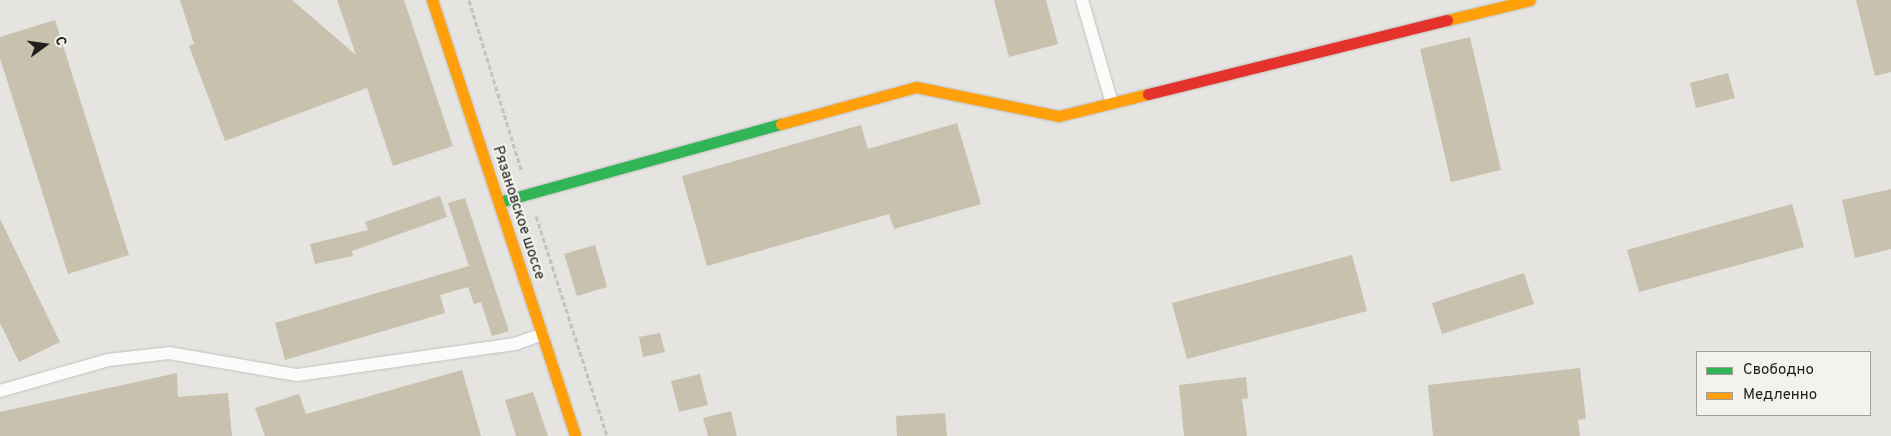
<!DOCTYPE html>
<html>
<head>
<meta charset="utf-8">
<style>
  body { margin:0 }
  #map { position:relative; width:1891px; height:436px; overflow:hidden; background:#e5e4e1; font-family:Overpass,sans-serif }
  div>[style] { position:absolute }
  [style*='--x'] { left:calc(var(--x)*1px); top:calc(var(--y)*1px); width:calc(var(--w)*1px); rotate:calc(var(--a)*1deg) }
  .building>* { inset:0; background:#c7c1ad }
  .path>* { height:3px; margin-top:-1.5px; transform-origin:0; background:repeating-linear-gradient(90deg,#c3c3c2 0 5px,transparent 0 7.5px) }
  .roads { filter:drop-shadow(0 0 1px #c1c0be) drop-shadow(0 0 1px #c1c0be) }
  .lane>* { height:12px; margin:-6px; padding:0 6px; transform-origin:6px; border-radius:6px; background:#fbfbfa }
  .fast>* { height:11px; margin:-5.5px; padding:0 5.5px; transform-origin:5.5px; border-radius:5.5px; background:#30b455 }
  .slow>* { height:11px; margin:-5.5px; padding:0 5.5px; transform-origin:5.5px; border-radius:5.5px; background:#ff9f0a }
  .jam>* { height:11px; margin:-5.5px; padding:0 5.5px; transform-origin:5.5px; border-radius:5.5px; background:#e5322d }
  span { translate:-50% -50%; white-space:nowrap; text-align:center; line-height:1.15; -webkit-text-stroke:4px #f4f2ed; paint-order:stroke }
  .street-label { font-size:15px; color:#21201e }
  .legend { position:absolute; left:1696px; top:351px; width:175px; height:65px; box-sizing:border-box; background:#f4f2ed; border:1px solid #a09e9a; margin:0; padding:6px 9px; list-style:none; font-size:15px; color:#21201e }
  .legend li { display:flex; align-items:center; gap:10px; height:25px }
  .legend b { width:25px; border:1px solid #a09e9a }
  .north { position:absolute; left:20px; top:20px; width:50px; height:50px; -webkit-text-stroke:4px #f4f2ed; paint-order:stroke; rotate:76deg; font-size:14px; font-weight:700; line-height:20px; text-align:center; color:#21201e }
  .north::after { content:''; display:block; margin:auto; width:18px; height:22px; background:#21201e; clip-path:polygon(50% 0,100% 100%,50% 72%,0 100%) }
</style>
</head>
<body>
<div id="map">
  <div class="building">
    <div style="clip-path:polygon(180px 0,292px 0,356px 55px,337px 0,404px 0,453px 146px,393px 166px,367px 88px,225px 141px,189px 46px,194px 44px)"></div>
    <div style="clip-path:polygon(994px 0,1046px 0,1058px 44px,1009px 57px)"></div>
    <div style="clip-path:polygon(1856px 0,1891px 0,1891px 72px,1875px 76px)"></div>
    <div style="clip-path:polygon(55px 20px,129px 255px,68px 274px,0 58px,0 37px)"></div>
    <div style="clip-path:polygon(1470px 37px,1501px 170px,1451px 182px,1420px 49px)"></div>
    <div style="clip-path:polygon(1728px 73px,1735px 98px,1696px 108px,1690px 83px)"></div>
    <div style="clip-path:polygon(957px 123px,981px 204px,894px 229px,889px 214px,707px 266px,682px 176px,861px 125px,868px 149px)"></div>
    <div style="clip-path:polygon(1891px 189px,1891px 249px,1855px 258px,1842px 200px)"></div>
    <div style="clip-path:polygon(440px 196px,447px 217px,352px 251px,353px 256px,315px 264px,310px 244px,368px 230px,365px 222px)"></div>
    <div style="clip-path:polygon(465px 198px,509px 331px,492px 336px,481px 302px,474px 304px,468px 287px,440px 295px,445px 313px,285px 360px,275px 323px,469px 266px,448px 203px)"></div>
    <div style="clip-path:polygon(1792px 204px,1804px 247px,1639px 292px,1627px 250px)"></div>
    <div style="clip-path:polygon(0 219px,60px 342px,19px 362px,0 323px)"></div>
    <div style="clip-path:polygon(595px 245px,607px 287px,577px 296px,564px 254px)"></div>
    <div style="clip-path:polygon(1352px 255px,1367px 311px,1187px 359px,1172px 303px)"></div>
    <div style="clip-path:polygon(1524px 273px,1534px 304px,1442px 334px,1432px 303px)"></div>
    <div style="clip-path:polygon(660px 333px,665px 352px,643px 357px,639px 337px)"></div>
    <div style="clip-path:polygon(1580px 368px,1586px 419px,1578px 420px,1580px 436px,1433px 436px,1428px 385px)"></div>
    <div style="clip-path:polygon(462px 370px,481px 436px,265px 436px,255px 408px,299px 394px,306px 414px)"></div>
    <div style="clip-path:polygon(177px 373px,178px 397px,228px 393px,232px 436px,0 436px,0 412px)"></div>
    <div style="clip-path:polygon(700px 374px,708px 405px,679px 412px,671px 381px)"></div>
    <div style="clip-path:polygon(1246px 377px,1248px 398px,1242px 399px,1247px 436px,1184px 436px,1179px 385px)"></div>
    <div style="clip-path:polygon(533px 392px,548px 436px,516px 436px,505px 400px)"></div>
    <div style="clip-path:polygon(731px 411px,737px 436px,708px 436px,703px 418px)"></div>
    <div style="clip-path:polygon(945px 413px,947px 436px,897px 436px,896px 416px)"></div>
  </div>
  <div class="path">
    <div style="--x:469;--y:0;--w:180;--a:72.9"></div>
    <div style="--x:536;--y:216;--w:231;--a:72.1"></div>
  </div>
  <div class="roads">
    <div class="lane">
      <div style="--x:1082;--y:0;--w:107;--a:73.8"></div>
      <div style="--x:0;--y:391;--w:112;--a:-16"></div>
      <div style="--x:108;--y:360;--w:61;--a:-6.5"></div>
      <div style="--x:169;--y:353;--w:130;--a:9.8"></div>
      <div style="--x:297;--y:375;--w:220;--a:-8.1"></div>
      <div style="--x:515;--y:344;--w:29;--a:-20"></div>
    </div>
    <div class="fast">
      <div style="--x:499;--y:202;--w:293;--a:-15.5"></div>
    </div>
    <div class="slow">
      <div style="--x:432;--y:0;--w:459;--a:71.8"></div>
      <div style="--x:1447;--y:20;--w:85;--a:-13.5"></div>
      <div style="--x:781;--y:124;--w:140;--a:-15.3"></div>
      <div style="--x:916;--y:87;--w:146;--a:11.5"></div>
      <div style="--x:1059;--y:116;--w:92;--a:-13.9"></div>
    </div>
    <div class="jam">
      <div style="--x:1148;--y:94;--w:308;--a:-13.9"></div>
    </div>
  </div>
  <div class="street-label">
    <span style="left:518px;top:213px;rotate:72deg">Рязановское шоссе</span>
  </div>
  <ul class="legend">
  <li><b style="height:6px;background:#30b455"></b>Свободно</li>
  <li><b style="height:6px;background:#ff9f0a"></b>Медленно</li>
  </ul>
  <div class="north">С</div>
</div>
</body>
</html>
